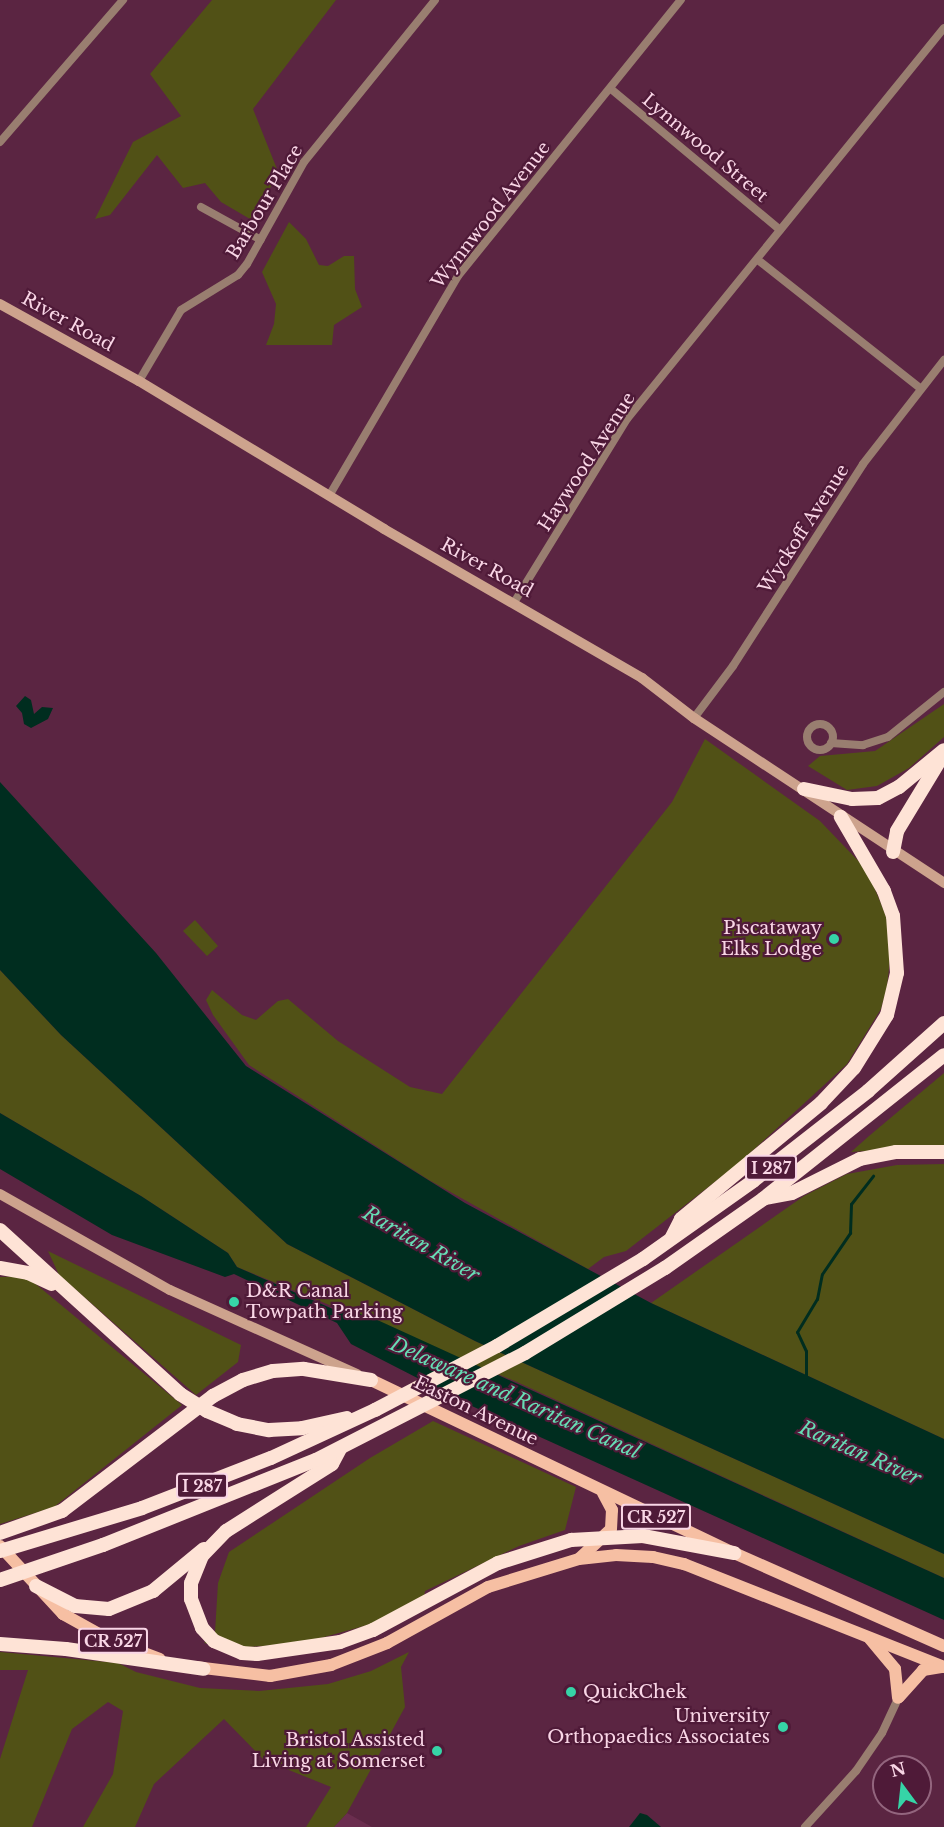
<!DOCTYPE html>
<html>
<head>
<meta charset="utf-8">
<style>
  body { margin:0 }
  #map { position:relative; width:944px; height:1827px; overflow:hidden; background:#5b2542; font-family:"Libre Baskerville",serif }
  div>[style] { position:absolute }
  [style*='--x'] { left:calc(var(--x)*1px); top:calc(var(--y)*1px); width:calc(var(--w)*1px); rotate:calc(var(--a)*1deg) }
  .built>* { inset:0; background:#6b2e4f }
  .green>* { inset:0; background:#515116 }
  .water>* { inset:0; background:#002d1f }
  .stream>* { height:3px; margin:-1.5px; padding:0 1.5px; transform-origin:1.5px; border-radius:1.5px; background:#002d1f }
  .street>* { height:8px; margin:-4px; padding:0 4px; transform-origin:4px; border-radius:4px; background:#997e70 }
  .street>.ring { margin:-4px; padding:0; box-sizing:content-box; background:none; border:8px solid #997e70; border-radius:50% }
  .secondary>* { height:10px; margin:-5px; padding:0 5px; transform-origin:5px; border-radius:5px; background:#cda38d }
  .primary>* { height:12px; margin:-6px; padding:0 6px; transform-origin:6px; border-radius:6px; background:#f6bfa3 }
  .highway>* { height:14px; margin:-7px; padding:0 7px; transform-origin:7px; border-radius:7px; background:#fee3d6 }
  .dots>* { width:16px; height:16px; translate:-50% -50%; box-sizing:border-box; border:3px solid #4f1a38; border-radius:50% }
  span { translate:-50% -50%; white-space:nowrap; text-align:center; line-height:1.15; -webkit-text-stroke:4.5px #4f1a38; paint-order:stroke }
  .shield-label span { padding:2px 4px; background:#4f1a38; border:2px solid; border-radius:4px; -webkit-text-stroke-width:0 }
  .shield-label { font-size:16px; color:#f9d6e6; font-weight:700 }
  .street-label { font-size:18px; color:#f9d6e6 }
  .poi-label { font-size:18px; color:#f9d6e6 }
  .right { translate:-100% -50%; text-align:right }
  .left { translate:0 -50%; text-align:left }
  .water-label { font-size:20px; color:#67ddb5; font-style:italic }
  .north { position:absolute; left:872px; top:1755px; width:60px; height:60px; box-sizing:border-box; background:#4f1a38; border:2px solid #93657e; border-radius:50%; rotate:345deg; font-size:16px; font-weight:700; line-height:24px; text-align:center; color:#f9d6e6 }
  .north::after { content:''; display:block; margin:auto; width:21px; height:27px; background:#36d4a7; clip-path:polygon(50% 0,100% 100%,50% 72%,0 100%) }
</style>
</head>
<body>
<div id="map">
  <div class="built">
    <div style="clip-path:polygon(347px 1813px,372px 1827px,334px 1827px)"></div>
  </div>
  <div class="green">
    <div style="clip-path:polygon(212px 0,336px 0,253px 109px,279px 174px,250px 219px,221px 202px,205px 183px,183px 188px,157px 155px,110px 215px,95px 219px,133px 142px,181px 116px,150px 74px)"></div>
    <div style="clip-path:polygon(289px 222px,306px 239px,319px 265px,328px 266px,344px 256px,354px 256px,355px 289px,362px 307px,334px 325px,332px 345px,266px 345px,274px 324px,276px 304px,262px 272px)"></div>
    <div style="clip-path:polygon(944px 704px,944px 737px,909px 768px,877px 786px,847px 790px,808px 766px,820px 756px,875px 751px)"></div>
    <div style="clip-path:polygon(705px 739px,820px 821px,867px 870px,887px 918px,890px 959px,887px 987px,881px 1009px,847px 1064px,738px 1164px,626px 1251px,604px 1257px,588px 1269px,429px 1180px,249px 1065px,213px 1015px,206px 1000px,212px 990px,242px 1015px,256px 1020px,278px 1001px,288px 999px,338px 1041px,410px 1087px,442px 1094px,672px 802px)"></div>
    <div style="clip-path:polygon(195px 920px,218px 946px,207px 956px,183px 931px)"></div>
    <div style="clip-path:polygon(0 970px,61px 1035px,287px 1244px,475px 1341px,944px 1554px,944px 1578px,517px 1382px,237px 1267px,228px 1253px,141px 1196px,0 1113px)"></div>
    <div style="clip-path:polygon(944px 1073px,944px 1146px,851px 1152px,869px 1136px)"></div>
    <div style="clip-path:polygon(944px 1164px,944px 1439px,651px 1303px,804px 1196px,847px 1174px,897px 1165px)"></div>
    <div style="clip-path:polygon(48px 1251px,241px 1345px,238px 1362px,196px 1395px,59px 1275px)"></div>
    <div style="clip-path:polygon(26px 1276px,182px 1405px,54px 1507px,0 1524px,0 1277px)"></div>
    <div style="clip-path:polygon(433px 1421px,576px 1487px,565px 1530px,519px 1546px,425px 1591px,424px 1597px,375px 1623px,299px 1644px,229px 1648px,204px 1643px,215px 1632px,218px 1583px,229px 1552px,370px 1458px)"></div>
    <div style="clip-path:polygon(0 1652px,118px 1663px,136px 1672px,200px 1688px,259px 1691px,328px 1684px,371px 1671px,409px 1652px,401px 1667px,405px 1707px,347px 1813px,334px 1827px,306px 1827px,331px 1787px,264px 1760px,224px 1719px,154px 1784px,135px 1827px,83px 1827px,113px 1774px,123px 1711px,108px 1702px,72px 1729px,32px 1827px,0 1827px,0 1759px,28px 1670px,0 1670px)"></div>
  </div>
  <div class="water">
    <div style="clip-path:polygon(25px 696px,31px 700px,34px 714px,42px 707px,53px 708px,48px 719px,31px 728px,24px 724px,22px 713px,16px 706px)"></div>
    <div style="clip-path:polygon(0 782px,156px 953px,246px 1066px,465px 1203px,651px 1303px,944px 1439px,944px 1554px,475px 1341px,287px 1244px,61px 1035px,0 970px)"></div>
    <div style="clip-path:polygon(0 1113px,141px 1196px,228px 1253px,237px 1267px,342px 1313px,346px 1310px,373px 1318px,944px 1578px,944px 1620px,474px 1407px,351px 1344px,337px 1323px,234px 1274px,225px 1277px,112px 1235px,0 1169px)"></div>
    <div style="clip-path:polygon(640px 1813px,647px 1815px,661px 1827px,629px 1827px)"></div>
  </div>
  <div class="stream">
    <div style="--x:806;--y:1377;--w:26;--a:-90"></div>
    <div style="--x:806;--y:1351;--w:21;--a:-115"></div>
    <div style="--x:797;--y:1332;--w:39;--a:-59"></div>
    <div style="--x:817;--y:1299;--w:25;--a:-79"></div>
    <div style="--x:822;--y:1274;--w:50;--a:-55.7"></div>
    <div style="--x:850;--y:1233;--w:29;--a:-88"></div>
    <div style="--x:851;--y:1204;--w:36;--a:-52"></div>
  </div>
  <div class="street">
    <div style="--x:611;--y:89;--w:220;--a:39.8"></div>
    <div style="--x:0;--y:142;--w:188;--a:-49.1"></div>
    <div style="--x:201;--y:207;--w:68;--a:28.8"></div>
    <div style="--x:758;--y:260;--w:205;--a:38.3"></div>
    <div style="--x:139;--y:381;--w:82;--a:-59.4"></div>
    <div style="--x:181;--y:310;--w:67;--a:-31.6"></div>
    <div style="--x:238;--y:275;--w:14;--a:-51"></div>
    <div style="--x:247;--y:264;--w:117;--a:-60.8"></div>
    <div style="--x:304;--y:162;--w:208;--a:-51"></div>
    <div style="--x:329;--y:496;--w:255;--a:-59.6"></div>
    <div style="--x:458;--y:276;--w:355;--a:-51.1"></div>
    <div style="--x:515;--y:601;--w:214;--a:-58.4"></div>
    <div style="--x:627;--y:419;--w:503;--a:-50.97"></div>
    <div style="--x:694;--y:718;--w:65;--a:-53.1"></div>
    <div style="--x:733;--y:666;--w:240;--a:-57.2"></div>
    <div style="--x:863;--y:464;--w:132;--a:-52.1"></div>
    <div class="ring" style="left:807px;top:724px;width:18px;height:18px"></div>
    <div style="--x:831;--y:743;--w:32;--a:4"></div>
    <div style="--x:863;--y:745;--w:26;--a:-18"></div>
    <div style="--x:888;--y:737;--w:72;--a:-38.8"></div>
    <div style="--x:805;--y:1827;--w:76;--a:-47.7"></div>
    <div style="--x:856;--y:1771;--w:46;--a:-55.6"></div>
    <div style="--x:882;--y:1733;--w:38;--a:-65"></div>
  </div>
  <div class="secondary">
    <div style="--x:0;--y:304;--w:159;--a:29"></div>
    <div style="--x:139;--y:381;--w:286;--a:31.1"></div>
    <div style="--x:384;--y:529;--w:298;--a:30"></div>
    <div style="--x:642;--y:678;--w:66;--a:37.6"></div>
    <div style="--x:694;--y:718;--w:300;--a:33.4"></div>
    <div style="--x:0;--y:1194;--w:195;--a:29.5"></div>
    <div style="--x:170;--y:1290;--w:205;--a:24.2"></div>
  </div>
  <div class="primary">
    <div style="--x:371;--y:1380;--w:402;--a:25.5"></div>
    <div style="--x:734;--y:1553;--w:230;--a:23.9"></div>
    <div style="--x:0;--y:1546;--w:93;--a:47.2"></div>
    <div style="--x:63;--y:1614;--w:54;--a:29"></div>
    <div style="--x:110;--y:1640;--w:53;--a:20.8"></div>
    <div style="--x:580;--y:1558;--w:42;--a:-43.1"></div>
    <div style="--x:611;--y:1529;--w:19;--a:-87"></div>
    <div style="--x:612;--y:1510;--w:19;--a:-118"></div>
    <div style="--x:870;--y:1639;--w:39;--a:50"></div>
    <div style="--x:895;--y:1669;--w:29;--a:84"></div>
    <div style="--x:195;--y:1667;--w:76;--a:6.8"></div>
    <div style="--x:270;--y:1676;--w:62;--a:-10.2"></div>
    <div style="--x:331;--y:1665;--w:60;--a:-21.4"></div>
    <div style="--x:387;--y:1643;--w:115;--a:-29"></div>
    <div style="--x:488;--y:1587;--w:95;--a:-17.1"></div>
    <div style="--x:579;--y:1559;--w:37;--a:-6"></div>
    <div style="--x:616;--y:1555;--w:37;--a:3"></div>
    <div style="--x:653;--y:1557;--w:32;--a:13"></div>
    <div style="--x:684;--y:1564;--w:280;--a:21.6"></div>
    <div style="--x:899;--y:1697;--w:36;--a:-48"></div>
    <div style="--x:923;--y:1670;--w:20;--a:-9"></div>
  </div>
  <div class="highway">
    <div style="--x:804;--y:789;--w:49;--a:11.8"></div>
    <div style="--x:852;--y:799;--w:26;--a:-2"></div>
    <div style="--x:878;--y:798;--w:24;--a:-28"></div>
    <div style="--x:899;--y:787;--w:58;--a:-39.4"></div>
    <div style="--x:893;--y:852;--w:21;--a:-79"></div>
    <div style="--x:897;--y:831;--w:89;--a:-58.8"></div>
    <div style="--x:766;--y:1198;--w:26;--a:-11"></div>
    <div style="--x:792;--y:1193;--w:76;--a:-26.6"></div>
    <div style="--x:860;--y:1159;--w:37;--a:-11"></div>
    <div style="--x:896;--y:1152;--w:48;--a:0"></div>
    <div style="--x:0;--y:1230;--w:244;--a:42.3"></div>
    <div style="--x:180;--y:1394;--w:32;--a:32"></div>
    <div style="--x:207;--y:1411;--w:33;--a:23"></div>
    <div style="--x:237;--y:1424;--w:33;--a:11"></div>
    <div style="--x:269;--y:1430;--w:33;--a:-3"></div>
    <div style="--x:302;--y:1428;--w:46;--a:-12.5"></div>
    <div style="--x:672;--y:1237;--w:20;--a:-63"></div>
    <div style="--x:681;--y:1219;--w:182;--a:-39.6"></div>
    <div style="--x:821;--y:1103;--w:48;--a:-46.7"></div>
    <div style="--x:854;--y:1068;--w:62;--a:-58.1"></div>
    <div style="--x:887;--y:1015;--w:43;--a:-76.6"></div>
    <div style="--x:897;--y:973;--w:57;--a:-94"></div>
    <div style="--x:893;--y:916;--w:27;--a:-110"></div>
    <div style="--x:884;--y:891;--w:86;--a:-120.2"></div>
    <div style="--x:0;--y:1268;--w:28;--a:10"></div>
    <div style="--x:28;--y:1273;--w:26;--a:25"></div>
    <div style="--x:340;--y:1449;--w:17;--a:118"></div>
    <div style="--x:332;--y:1464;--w:125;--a:147.7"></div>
    <div style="--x:226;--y:1531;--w:35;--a:134"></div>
    <div style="--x:202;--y:1556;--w:29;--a:112"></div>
    <div style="--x:191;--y:1583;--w:16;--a:90"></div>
    <div style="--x:191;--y:1599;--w:31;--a:69"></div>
    <div style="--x:202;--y:1628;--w:18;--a:47"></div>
    <div style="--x:214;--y:1641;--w:30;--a:23"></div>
    <div style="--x:242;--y:1653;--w:15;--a:4"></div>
    <div style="--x:257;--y:1654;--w:84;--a:-8.2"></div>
    <div style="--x:340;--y:1642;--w:35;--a:-20"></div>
    <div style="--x:373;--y:1630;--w:142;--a:-28.2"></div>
    <div style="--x:498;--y:1563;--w:77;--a:-17.5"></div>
    <div style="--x:571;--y:1540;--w:72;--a:-3.2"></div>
    <div style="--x:643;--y:1536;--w:93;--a:10.6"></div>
    <div style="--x:0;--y:1533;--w:66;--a:-19.5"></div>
    <div style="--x:62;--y:1511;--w:190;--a:-37.3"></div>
    <div style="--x:213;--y:1396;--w:34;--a:-28"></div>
    <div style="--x:243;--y:1380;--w:31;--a:-17"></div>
    <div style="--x:273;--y:1371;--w:31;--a:-4"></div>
    <div style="--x:304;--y:1369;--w:68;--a:9.3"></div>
    <div style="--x:0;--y:1551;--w:148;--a:-16.8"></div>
    <div style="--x:142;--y:1508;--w:138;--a:-21.2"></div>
    <div style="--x:271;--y:1458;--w:115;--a:-24.8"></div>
    <div style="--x:375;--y:1410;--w:138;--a:-27.7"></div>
    <div style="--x:497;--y:1346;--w:170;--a:-30.8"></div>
    <div style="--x:643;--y:1259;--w:135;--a:-35.3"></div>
    <div style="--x:753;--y:1181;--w:146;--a:-38"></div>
    <div style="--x:868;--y:1091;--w:102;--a:-41.8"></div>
    <div style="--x:0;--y:1580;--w:109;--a:-18.8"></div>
    <div style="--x:103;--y:1545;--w:229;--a:-21.8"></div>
    <div style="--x:316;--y:1460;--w:235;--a:-27.1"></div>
    <div style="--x:525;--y:1353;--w:164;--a:-31.3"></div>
    <div style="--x:665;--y:1268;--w:120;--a:-35.1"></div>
    <div style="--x:763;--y:1199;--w:231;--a:-38.5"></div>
    <div style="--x:36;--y:1586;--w:44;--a:27.1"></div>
    <div style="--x:75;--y:1606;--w:34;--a:5"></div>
    <div style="--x:109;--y:1609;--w:48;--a:-22.2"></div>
    <div style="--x:153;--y:1591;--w:66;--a:-39.5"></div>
    <div style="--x:0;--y:1644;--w:66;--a:4.3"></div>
    <div style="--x:66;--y:1649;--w:139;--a:8.2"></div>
  </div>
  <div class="dots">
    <div style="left:834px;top:939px;background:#36d4a7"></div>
    <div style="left:234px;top:1302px;background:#36d4a7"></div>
    <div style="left:571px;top:1692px;background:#36d4a7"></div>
    <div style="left:783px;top:1727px;background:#36d4a7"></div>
    <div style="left:437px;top:1751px;background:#36d4a7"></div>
  </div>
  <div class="shield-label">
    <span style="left:771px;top:1168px">I 287</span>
    <span style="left:202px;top:1486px">I 287</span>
    <span style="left:656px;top:1517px">CR 527</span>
    <span style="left:113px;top:1641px">CR 527</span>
  </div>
  <div class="street-label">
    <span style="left:705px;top:148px;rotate:40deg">Lynnwood Street</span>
    <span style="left:265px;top:202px;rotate:-59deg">Barbour Place</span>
    <span style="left:491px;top:215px;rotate:-52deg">Wynnwood Avenue</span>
    <span style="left:68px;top:322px;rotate:29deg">River Road</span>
    <span style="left:587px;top:462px;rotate:-57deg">Haywood Avenue</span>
    <span style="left:804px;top:529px;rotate:-57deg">Wyckoff Avenue</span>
    <span style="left:487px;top:568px;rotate:29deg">River Road</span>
    <span style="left:476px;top:1411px;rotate:26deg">Easton Avenue</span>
  </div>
  <div class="poi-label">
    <span class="right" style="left:822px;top:939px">Piscataway<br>Elks Lodge</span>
    <span class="left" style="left:246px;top:1302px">D&amp;R Canal<br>Towpath Parking</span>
    <span class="left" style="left:583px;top:1692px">QuickChek</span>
    <span class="right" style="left:770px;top:1727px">University<br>Orthopaedics Associates</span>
    <span class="right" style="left:425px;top:1751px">Bristol Assisted<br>Living at Somerset</span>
  </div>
  <div class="water-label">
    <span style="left:421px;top:1244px;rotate:30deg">Raritan River</span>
    <span style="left:515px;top:1398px;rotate:24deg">Delaware and Raritan Canal</span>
    <span style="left:860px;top:1453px;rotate:24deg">Raritan River</span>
  </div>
  <div class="north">N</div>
</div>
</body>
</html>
